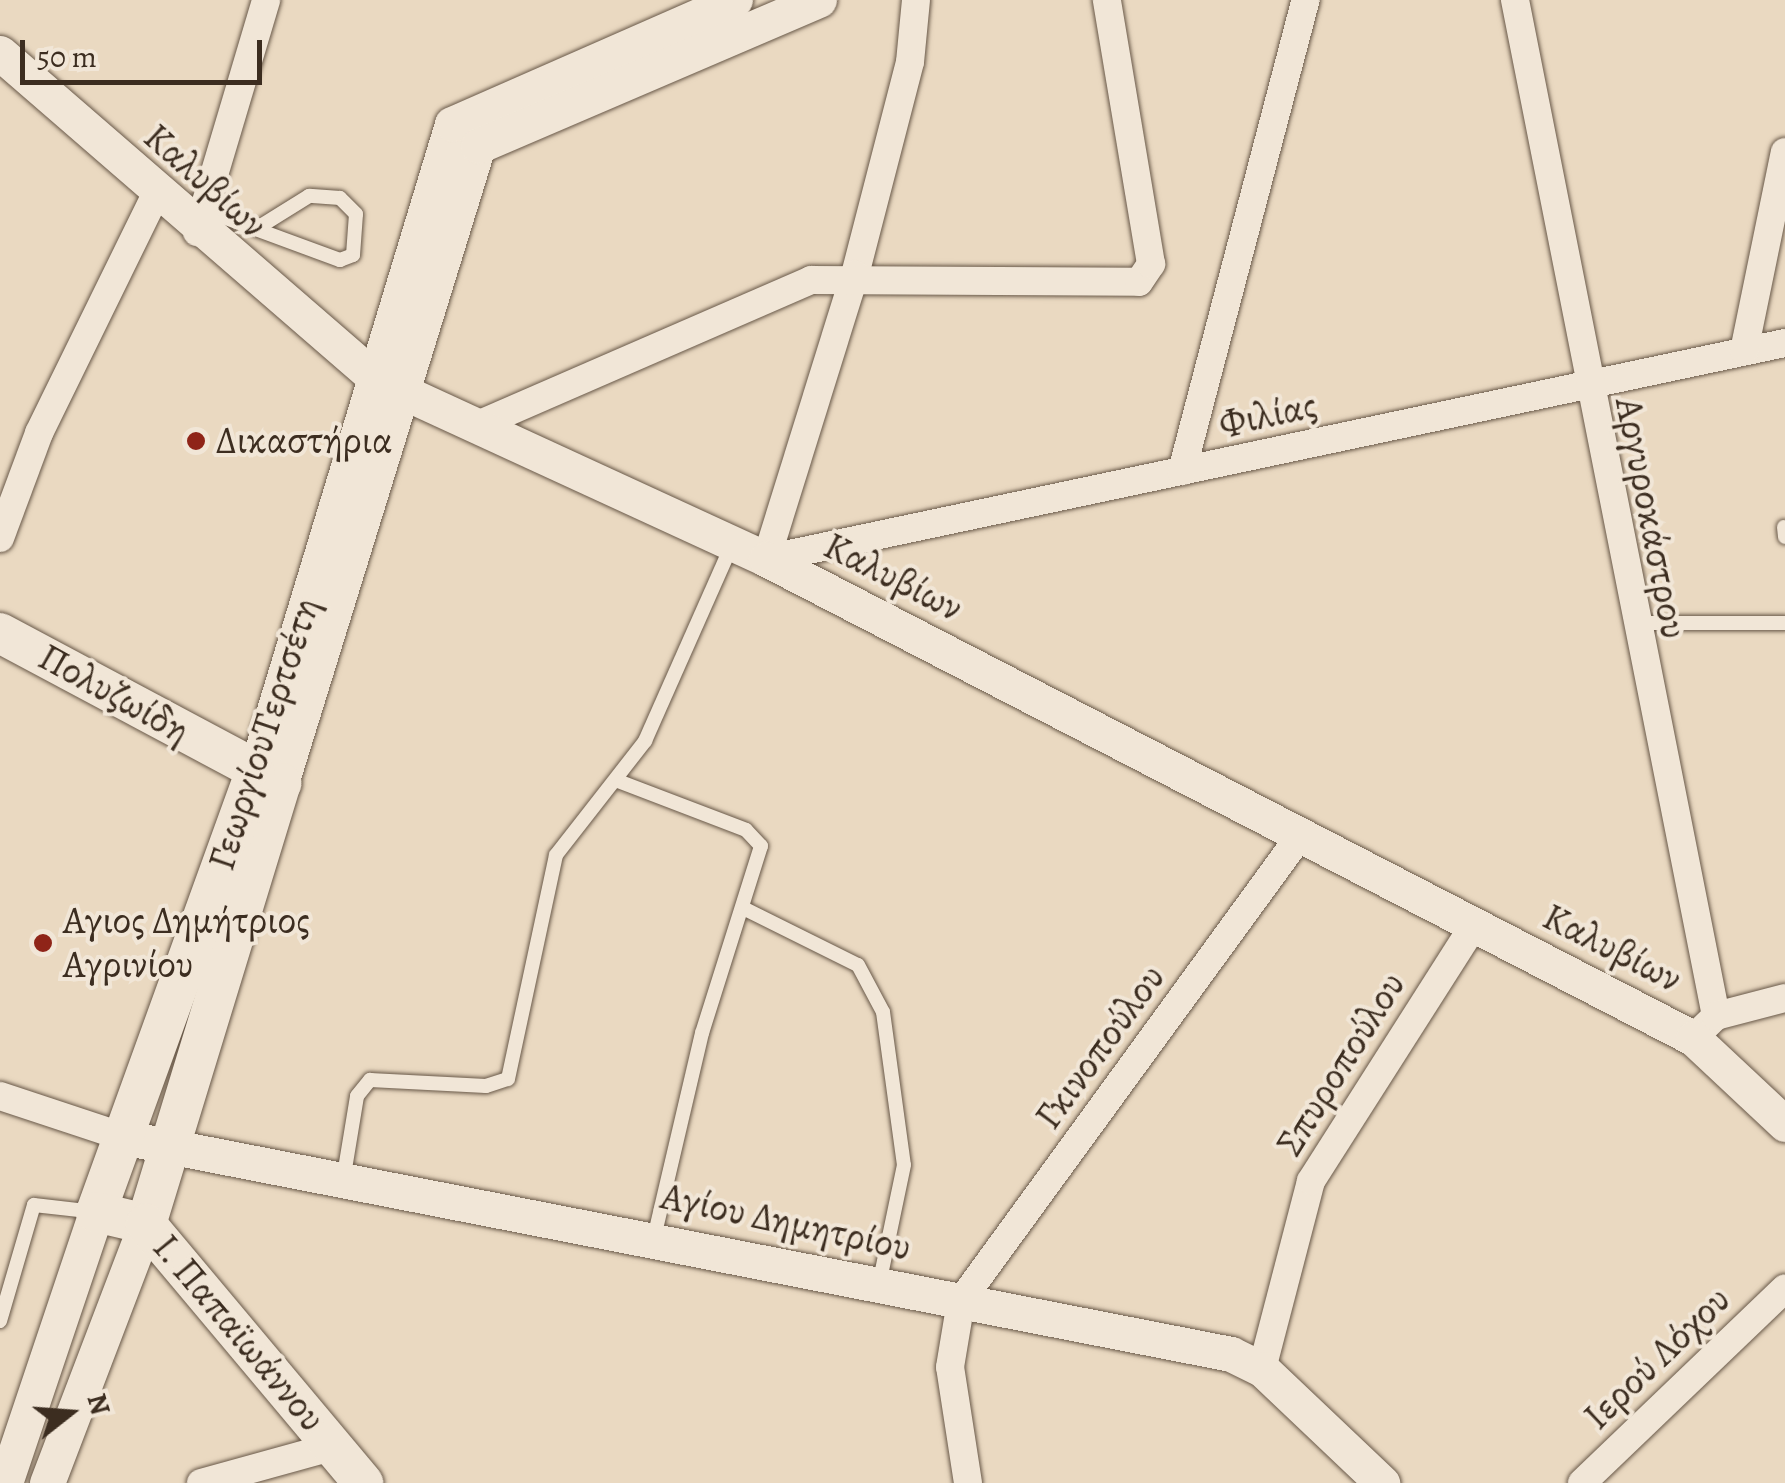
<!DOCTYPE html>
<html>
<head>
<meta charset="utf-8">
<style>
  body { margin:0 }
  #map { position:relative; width:1785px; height:1483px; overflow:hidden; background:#ead9c1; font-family:Alegreya,serif }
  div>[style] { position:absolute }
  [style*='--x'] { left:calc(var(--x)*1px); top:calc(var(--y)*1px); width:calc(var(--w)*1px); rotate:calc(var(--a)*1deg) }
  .roads { filter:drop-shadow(0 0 2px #685848) drop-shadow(0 0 2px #685848) }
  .service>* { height:14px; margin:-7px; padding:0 7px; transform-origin:7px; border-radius:7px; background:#f1e6d7 }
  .minor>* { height:28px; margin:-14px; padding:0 14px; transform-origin:14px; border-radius:14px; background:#f1e6d7 }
  .tertiary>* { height:35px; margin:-17.5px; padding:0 17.5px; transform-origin:17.5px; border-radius:17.5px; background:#f1e6d7 }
  .secondary>* { height:40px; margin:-20px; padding:0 20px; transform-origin:20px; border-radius:20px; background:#f1e6d7 }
  .dots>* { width:28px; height:28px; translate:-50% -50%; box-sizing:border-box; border:5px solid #f1e6d7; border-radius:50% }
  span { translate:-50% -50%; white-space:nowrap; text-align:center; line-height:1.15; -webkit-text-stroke:8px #f1e6d7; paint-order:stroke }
  .street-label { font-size:38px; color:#3c2d20 }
  .poi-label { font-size:38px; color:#3c2d20 }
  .left { translate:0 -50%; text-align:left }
  .north { position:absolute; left:20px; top:1363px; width:100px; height:100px; -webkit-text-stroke:8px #f1e6d7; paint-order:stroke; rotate:73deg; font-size:28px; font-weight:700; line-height:40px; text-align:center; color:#3c2d20 }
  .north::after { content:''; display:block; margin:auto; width:35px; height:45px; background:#3c2d20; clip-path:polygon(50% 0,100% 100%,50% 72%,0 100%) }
  .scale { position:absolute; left:20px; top:40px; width:242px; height:45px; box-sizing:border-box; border:5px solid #3c2d20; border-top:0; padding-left:12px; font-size:30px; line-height:35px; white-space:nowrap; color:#3c2d20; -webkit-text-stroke:8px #f1e6d7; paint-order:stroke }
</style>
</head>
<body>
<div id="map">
  <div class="roads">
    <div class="service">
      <div style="--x:204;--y:210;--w:145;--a:20.2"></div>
      <div style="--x:340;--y:260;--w:14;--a:-21"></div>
      <div style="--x:353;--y:255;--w:41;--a:-85.8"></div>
      <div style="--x:356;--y:214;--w:23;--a:-135"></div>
      <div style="--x:340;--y:198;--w:31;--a:-176"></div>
      <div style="--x:309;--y:196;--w:62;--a:148.1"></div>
      <div style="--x:1784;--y:527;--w:10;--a:84"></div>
      <div style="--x:1637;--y:623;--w:148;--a:0"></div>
      <div style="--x:618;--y:781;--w:137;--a:20.9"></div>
      <div style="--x:746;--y:830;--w:22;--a:47"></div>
      <div style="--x:761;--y:846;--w:196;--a:107.5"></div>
      <div style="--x:702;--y:1033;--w:210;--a:103.2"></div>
      <div style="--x:743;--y:908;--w:128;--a:26.4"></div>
      <div style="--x:858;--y:965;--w:53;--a:62"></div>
      <div style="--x:883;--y:1012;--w:154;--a:82.2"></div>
      <div style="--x:904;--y:1165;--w:123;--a:101.8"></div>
      <div style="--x:343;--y:1181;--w:86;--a:-80.6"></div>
      <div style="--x:357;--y:1096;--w:21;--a:-51"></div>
      <div style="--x:370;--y:1080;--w:116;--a:3"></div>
      <div style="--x:486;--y:1086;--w:23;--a:-18"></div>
      <div style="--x:508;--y:1079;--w:229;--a:-77.9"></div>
      <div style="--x:556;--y:855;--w:145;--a:-52"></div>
      <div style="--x:645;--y:741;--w:214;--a:-66.1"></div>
      <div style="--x:0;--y:1321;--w:121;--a:-73.7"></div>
      <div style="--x:34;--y:1205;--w:61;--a:6.5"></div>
    </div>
    <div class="minor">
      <div style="--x:916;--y:0;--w:62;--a:95.5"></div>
      <div style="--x:910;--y:62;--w:219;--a:104.5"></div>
      <div style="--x:855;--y:274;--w:299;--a:107.3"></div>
      <div style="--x:766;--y:559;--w:1042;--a:-11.97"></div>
      <div style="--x:1515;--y:0;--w:1036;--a:78.81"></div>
      <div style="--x:1716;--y:1016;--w:32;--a:136"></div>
      <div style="--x:197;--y:232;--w:242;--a:-73.4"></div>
      <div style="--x:1744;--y:351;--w:203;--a:-78.4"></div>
      <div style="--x:480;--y:424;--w:361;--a:-23.5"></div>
      <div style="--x:811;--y:280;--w:328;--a:0.3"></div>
      <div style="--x:1139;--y:282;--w:22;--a:-56"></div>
      <div style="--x:1151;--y:264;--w:268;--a:-99.5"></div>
      <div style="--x:1182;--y:471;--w:487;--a:-75.3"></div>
      <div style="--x:0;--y:538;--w:112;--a:-69.6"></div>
      <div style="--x:39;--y:433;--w:264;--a:-63.9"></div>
      <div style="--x:1716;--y:1016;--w:71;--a:-14.6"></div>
      <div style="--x:0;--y:1096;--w:134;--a:18.3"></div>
      <div style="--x:1262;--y:1369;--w:194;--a:-75.4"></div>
      <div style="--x:1311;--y:1181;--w:303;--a:-57.5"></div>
      <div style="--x:201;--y:1483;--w:139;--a:-15.4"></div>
      <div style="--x:968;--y:1483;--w:117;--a:-98.8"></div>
      <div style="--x:950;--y:1367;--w:67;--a:-80.5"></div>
      <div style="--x:961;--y:1301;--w:575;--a:-53.91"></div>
      <div style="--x:1582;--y:1483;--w:281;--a:-43.8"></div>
    </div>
    <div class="tertiary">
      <div style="--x:0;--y:53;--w:499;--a:40.9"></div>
      <div style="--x:377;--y:380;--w:428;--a:24.7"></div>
      <div style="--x:766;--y:559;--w:1043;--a:27.33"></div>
      <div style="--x:1693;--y:1038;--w:126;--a:43.1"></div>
      <div style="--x:255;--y:773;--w:678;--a:-73.11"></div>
      <div style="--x:452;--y:124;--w:309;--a:-23.7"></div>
      <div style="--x:281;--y:783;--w:667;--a:-72.82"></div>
      <div style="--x:478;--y:146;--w:371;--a:-23.2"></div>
      <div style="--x:127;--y:1138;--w:1125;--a:11.07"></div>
      <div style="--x:1231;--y:1354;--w:34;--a:26"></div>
      <div style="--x:1262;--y:1369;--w:166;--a:43.5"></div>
      <div style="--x:5;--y:1483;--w:286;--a:-71.4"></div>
      <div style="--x:47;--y:1483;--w:277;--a:-69.1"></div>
    </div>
    <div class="secondary">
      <div style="--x:0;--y:633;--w:319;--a:28.1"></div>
      <div style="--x:281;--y:783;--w:461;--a:107"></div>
      <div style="--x:255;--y:773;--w:467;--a:109.9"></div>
      <div style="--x:96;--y:1212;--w:51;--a:13.5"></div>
      <div style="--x:146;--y:1224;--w:338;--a:50"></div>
    </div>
  </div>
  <div class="dots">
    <div style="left:196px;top:441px;background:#8f2418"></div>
    <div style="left:43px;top:943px;background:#8f2418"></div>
  </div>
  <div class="street-label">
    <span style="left:205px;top:181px;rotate:42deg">Καλυβίων</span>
    <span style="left:1268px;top:415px;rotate:-12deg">Φιλίας</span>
    <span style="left:1651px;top:518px;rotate:79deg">Αργυροκάστρου</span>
    <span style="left:893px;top:577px;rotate:27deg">Καλυβίων</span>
    <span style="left:114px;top:694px;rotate:29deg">Πολυζωίδη</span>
    <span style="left:264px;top:734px;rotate:-72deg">ΓεωργίουΤερτσέτη</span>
    <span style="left:1612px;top:948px;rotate:27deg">Καλυβίων</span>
    <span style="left:1100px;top:1047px;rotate:-54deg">Γκινοπούλου</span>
    <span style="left:1341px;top:1064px;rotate:-58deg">Σπυροπούλου</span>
    <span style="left:786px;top:1222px;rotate:12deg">Αγίου Δημητρίου</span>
    <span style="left:239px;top:1333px;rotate:50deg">Ι. Παπαϊωάννου</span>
    <span style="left:1657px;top:1358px;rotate:-44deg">Ιερού Λόχου</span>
  </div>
  <div class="poi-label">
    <span class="left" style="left:216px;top:441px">Δικαστήρια</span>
    <span class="left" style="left:63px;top:943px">Αγιος Δημήτριος<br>Αγρινίου</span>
  </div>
  <div class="north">N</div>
  <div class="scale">50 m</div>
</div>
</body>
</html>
